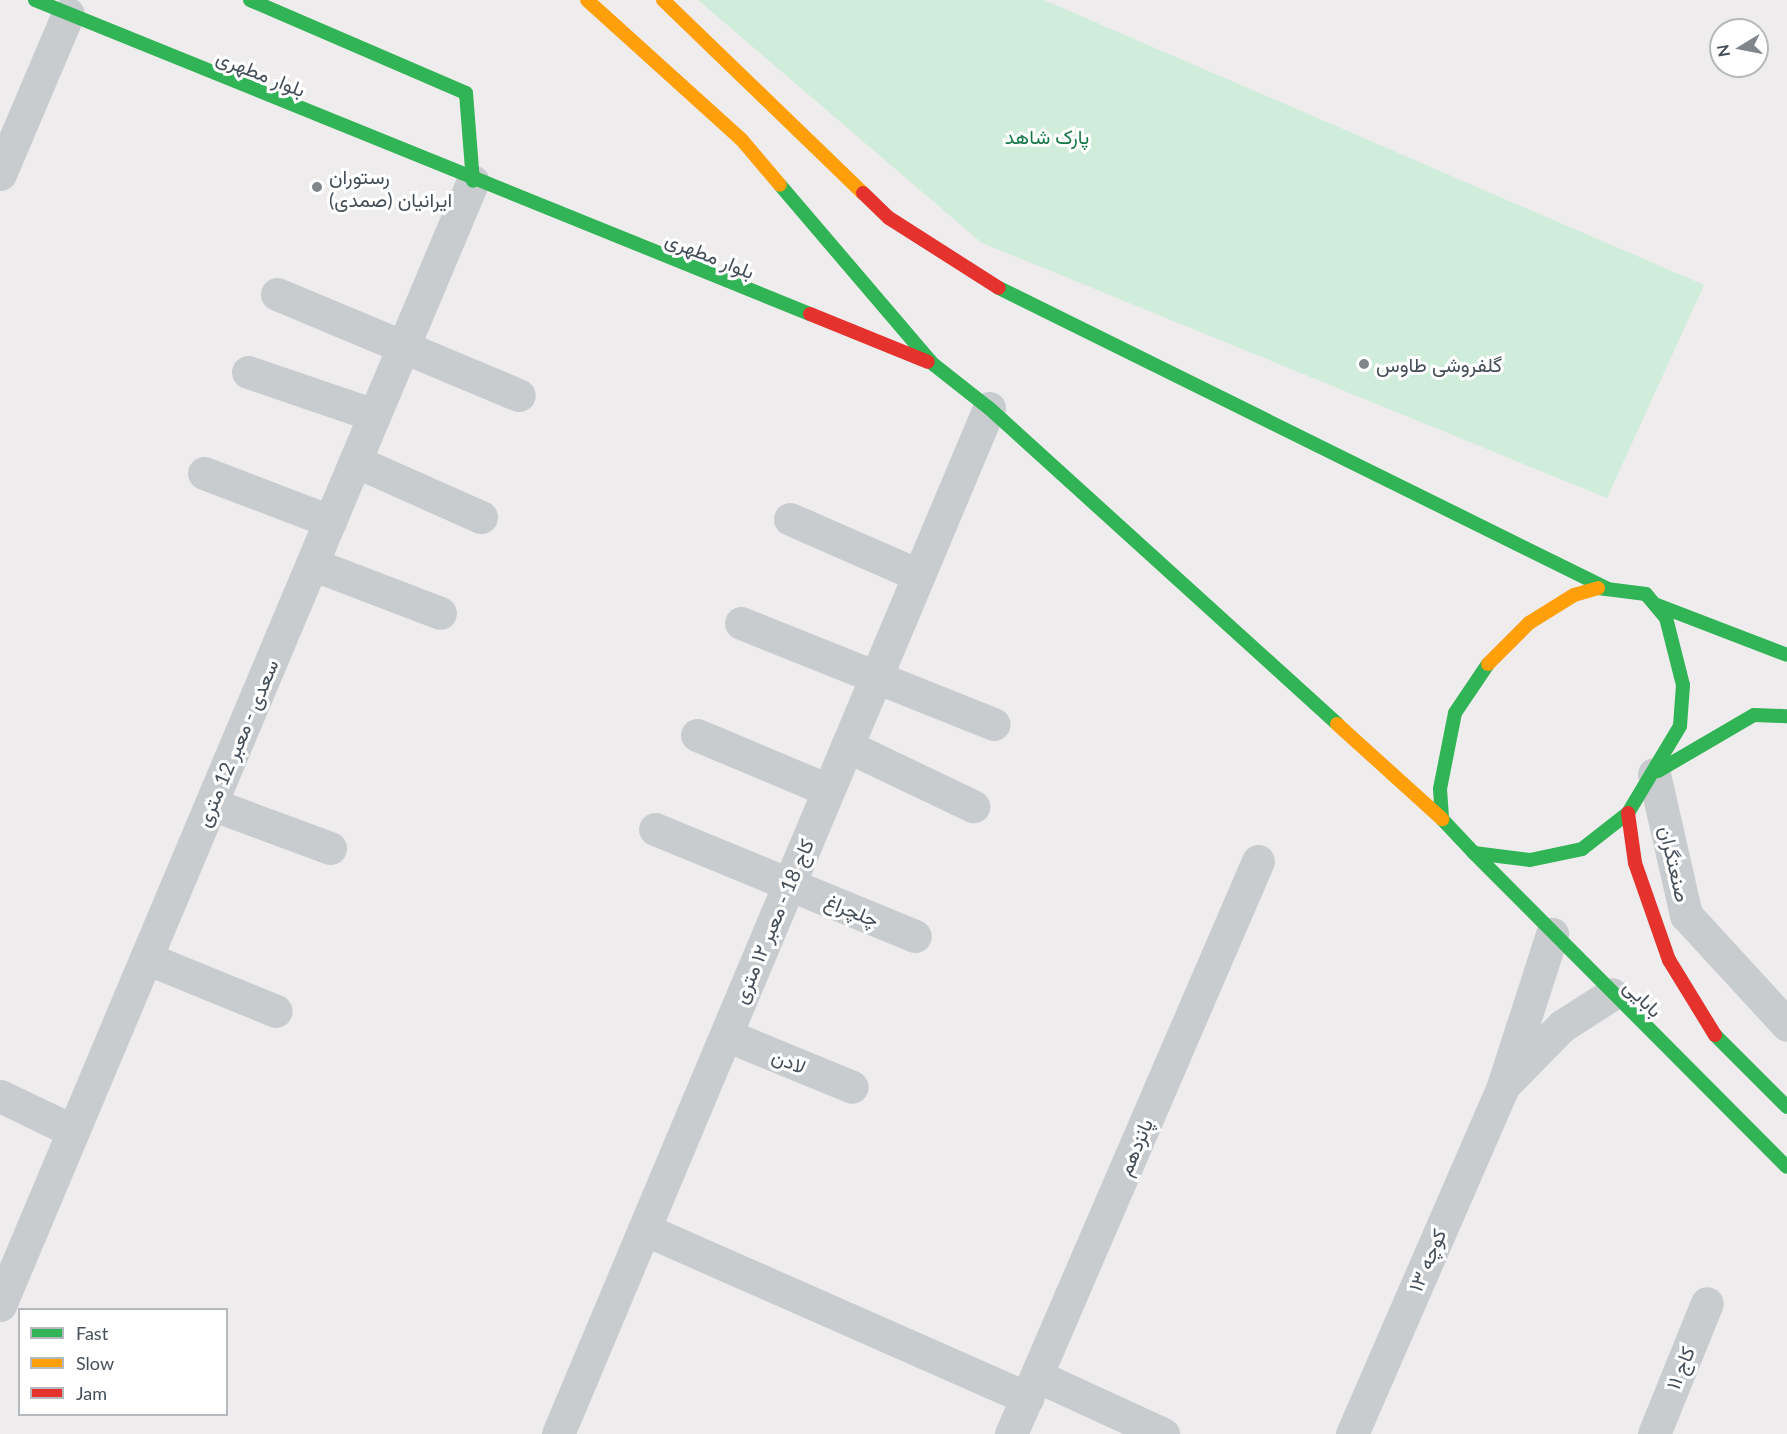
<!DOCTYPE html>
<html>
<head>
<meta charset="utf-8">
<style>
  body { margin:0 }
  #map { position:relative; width:1787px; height:1434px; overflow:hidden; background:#eeecec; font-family:Lato,Vazirmatn,sans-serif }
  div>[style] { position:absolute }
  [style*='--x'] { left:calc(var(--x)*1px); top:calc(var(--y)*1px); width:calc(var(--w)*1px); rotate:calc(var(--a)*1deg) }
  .green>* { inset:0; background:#d0eddb }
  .street>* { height:33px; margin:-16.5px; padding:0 16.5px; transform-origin:16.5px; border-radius:16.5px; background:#c9ccce }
  .fast>* { height:14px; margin:-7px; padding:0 7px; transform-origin:7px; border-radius:7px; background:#30b455 }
  .slow>* { height:14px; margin:-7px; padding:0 7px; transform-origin:7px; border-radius:7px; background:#ff9f0a }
  .jam>* { height:14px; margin:-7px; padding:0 7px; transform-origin:7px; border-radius:7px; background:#e5322d }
  .dots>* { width:16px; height:16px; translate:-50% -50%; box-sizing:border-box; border:3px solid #fff; border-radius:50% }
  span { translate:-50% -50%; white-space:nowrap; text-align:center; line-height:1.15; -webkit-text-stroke:6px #fff; paint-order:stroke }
  .street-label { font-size:20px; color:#444f59 }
  .park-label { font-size:20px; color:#167948 }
  .poi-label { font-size:20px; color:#444f59 }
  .left { translate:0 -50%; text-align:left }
  .legend { position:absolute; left:18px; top:1308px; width:210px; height:108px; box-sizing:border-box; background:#fff; border:2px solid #b4b9bd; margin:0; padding:8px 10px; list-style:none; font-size:18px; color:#444f59 }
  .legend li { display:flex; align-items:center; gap:12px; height:30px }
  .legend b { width:30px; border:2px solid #b4b9bd }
  .north { position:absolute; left:1709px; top:18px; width:60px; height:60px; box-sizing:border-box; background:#fff; border:2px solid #b4b9bd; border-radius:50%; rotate:260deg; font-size:16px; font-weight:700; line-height:24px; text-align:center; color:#444f59 }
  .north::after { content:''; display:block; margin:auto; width:21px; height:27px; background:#80868c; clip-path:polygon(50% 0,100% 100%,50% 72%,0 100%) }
</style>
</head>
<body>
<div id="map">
  <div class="green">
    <div style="clip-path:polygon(698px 0,1044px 0,1704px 285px,1607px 498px,982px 243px)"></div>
  </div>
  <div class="street">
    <div style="--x:0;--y:174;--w:174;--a:-67"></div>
    <div style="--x:277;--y:294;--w:262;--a:22.7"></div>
    <div style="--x:248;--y:372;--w:133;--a:18.8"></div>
    <div style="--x:355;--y:461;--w:138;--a:24"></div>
    <div style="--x:204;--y:473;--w:135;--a:20.9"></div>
    <div style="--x:790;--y:519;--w:140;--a:23.6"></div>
    <div style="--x:312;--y:564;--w:137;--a:20.9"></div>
    <div style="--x:741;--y:623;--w:272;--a:21.8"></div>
    <div style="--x:697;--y:735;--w:142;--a:22.8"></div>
    <div style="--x:847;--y:746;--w:140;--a:25.5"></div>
    <div style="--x:1654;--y:774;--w:145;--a:77.2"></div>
    <div style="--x:1686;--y:915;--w:149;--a:47.4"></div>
    <div style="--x:211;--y:804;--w:127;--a:20.3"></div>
    <div style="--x:655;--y:829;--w:281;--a:22.4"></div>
    <div style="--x:146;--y:958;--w:140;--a:22.2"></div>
    <div style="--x:726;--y:1035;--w:136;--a:22.4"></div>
    <div style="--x:1504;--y:1085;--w:83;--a:-45.5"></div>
    <div style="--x:1562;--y:1026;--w:59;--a:-32.6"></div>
    <div style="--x:0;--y:1096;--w:81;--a:25.6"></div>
    <div style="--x:644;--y:1229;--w:419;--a:23.8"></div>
    <div style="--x:0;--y:1305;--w:1219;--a:-67.18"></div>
    <div style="--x:1037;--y:1376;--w:139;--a:24.7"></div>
    <div style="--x:558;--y:1434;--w:1113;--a:-67.21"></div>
    <div style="--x:1011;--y:1434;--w:624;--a:-66.68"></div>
    <div style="--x:1352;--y:1434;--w:379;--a:-66.5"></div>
    <div style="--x:1503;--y:1086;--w:160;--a:-72.1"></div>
    <div style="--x:1654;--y:1434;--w:141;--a:-68"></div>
  </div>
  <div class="fast">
    <div style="--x:35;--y:0;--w:836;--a:22.06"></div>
    <div style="--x:250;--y:0;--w:235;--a:23.3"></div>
    <div style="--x:466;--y:93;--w:88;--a:85.5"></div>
    <div style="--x:780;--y:185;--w:235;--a:49.5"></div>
    <div style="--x:933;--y:364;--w:71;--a:38.2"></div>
    <div style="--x:989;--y:408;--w:470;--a:42.2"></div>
    <div style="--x:999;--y:288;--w:679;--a:26.3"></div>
    <div style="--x:1657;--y:605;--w:139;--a:21"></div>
    <div style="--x:1488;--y:664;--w:59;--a:124"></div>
    <div style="--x:1455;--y:713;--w:77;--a:101.2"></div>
    <div style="--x:1440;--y:789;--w:30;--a:86"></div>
    <div style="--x:1442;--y:819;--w:47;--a:46.7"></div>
    <div style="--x:1474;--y:853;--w:56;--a:7.1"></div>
    <div style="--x:1530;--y:860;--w:53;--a:-11.9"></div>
    <div style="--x:1582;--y:849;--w:58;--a:-38"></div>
    <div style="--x:1628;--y:813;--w:101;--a:-59.1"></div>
    <div style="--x:1680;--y:726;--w:41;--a:-85.8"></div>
    <div style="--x:1683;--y:685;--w:69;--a:-104.2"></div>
    <div style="--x:1666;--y:618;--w:31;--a:-130"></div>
    <div style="--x:1646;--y:594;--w:48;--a:-172.9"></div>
    <div style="--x:1658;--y:771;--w:111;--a:-30.3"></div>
    <div style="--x:1754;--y:715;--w:33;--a:2"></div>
    <div style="--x:1474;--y:853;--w:443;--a:45.1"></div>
    <div style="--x:1715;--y:1035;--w:102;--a:45"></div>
  </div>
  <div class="slow">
    <div style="--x:587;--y:0;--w:207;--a:42.1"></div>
    <div style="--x:741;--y:139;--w:60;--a:49.7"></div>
    <div style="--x:663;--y:0;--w:278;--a:44"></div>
    <div style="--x:1488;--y:664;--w:58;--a:-45"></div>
    <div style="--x:1529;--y:623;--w:53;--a:-31.9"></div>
    <div style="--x:1574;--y:595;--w:25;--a:-16"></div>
    <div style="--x:1337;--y:724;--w:142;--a:42.1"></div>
  </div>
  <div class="jam">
    <div style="--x:863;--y:193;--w:36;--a:44"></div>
    <div style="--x:889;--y:218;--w:130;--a:32.5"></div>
    <div style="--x:810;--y:314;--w:127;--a:22.1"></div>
    <div style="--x:1628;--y:813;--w:50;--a:82"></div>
    <div style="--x:1635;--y:863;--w:103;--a:70.7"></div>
    <div style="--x:1669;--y:960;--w:88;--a:58.5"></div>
  </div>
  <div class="dots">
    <div style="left:317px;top:187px;background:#80868c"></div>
    <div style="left:1364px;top:364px;background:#80868c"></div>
  </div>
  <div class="street-label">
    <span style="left:261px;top:73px;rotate:22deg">بلوار مطهری</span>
    <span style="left:710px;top:255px;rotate:22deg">بلوار مطهری</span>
    <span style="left:237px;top:743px;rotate:-67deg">سعدی - معبر 12 متری</span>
    <span style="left:1675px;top:864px;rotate:77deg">صنعتگران</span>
    <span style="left:852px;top:910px;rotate:22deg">چلچراغ</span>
    <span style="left:773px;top:921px;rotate:-67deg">کاج 18 - معبر ۱۲ متری</span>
    <span style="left:1643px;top:998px;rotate:44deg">بابایی</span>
    <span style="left:789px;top:1061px;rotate:22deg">لادن</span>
    <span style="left:1135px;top:1147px;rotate:-67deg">پانزدهم</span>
    <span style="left:1427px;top:1260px;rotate:-67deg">کوچه ۱۳</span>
    <span style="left:1680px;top:1368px;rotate:-68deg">کاج ۱۱</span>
  </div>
  <div class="park-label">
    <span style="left:1047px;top:136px">پارک شاهد</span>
  </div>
  <div class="poi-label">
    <span class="left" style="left:329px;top:188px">رستوران<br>ایرانیان (صمدی)</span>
    <span class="left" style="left:1376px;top:364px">گلفروشی طاوس</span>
  </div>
  <ul class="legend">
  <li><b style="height:8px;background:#30b455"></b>Fast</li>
  <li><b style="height:8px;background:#ff9f0a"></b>Slow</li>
  <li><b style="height:8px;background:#e5322d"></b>Jam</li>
  </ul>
  <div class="north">N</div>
</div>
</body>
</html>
